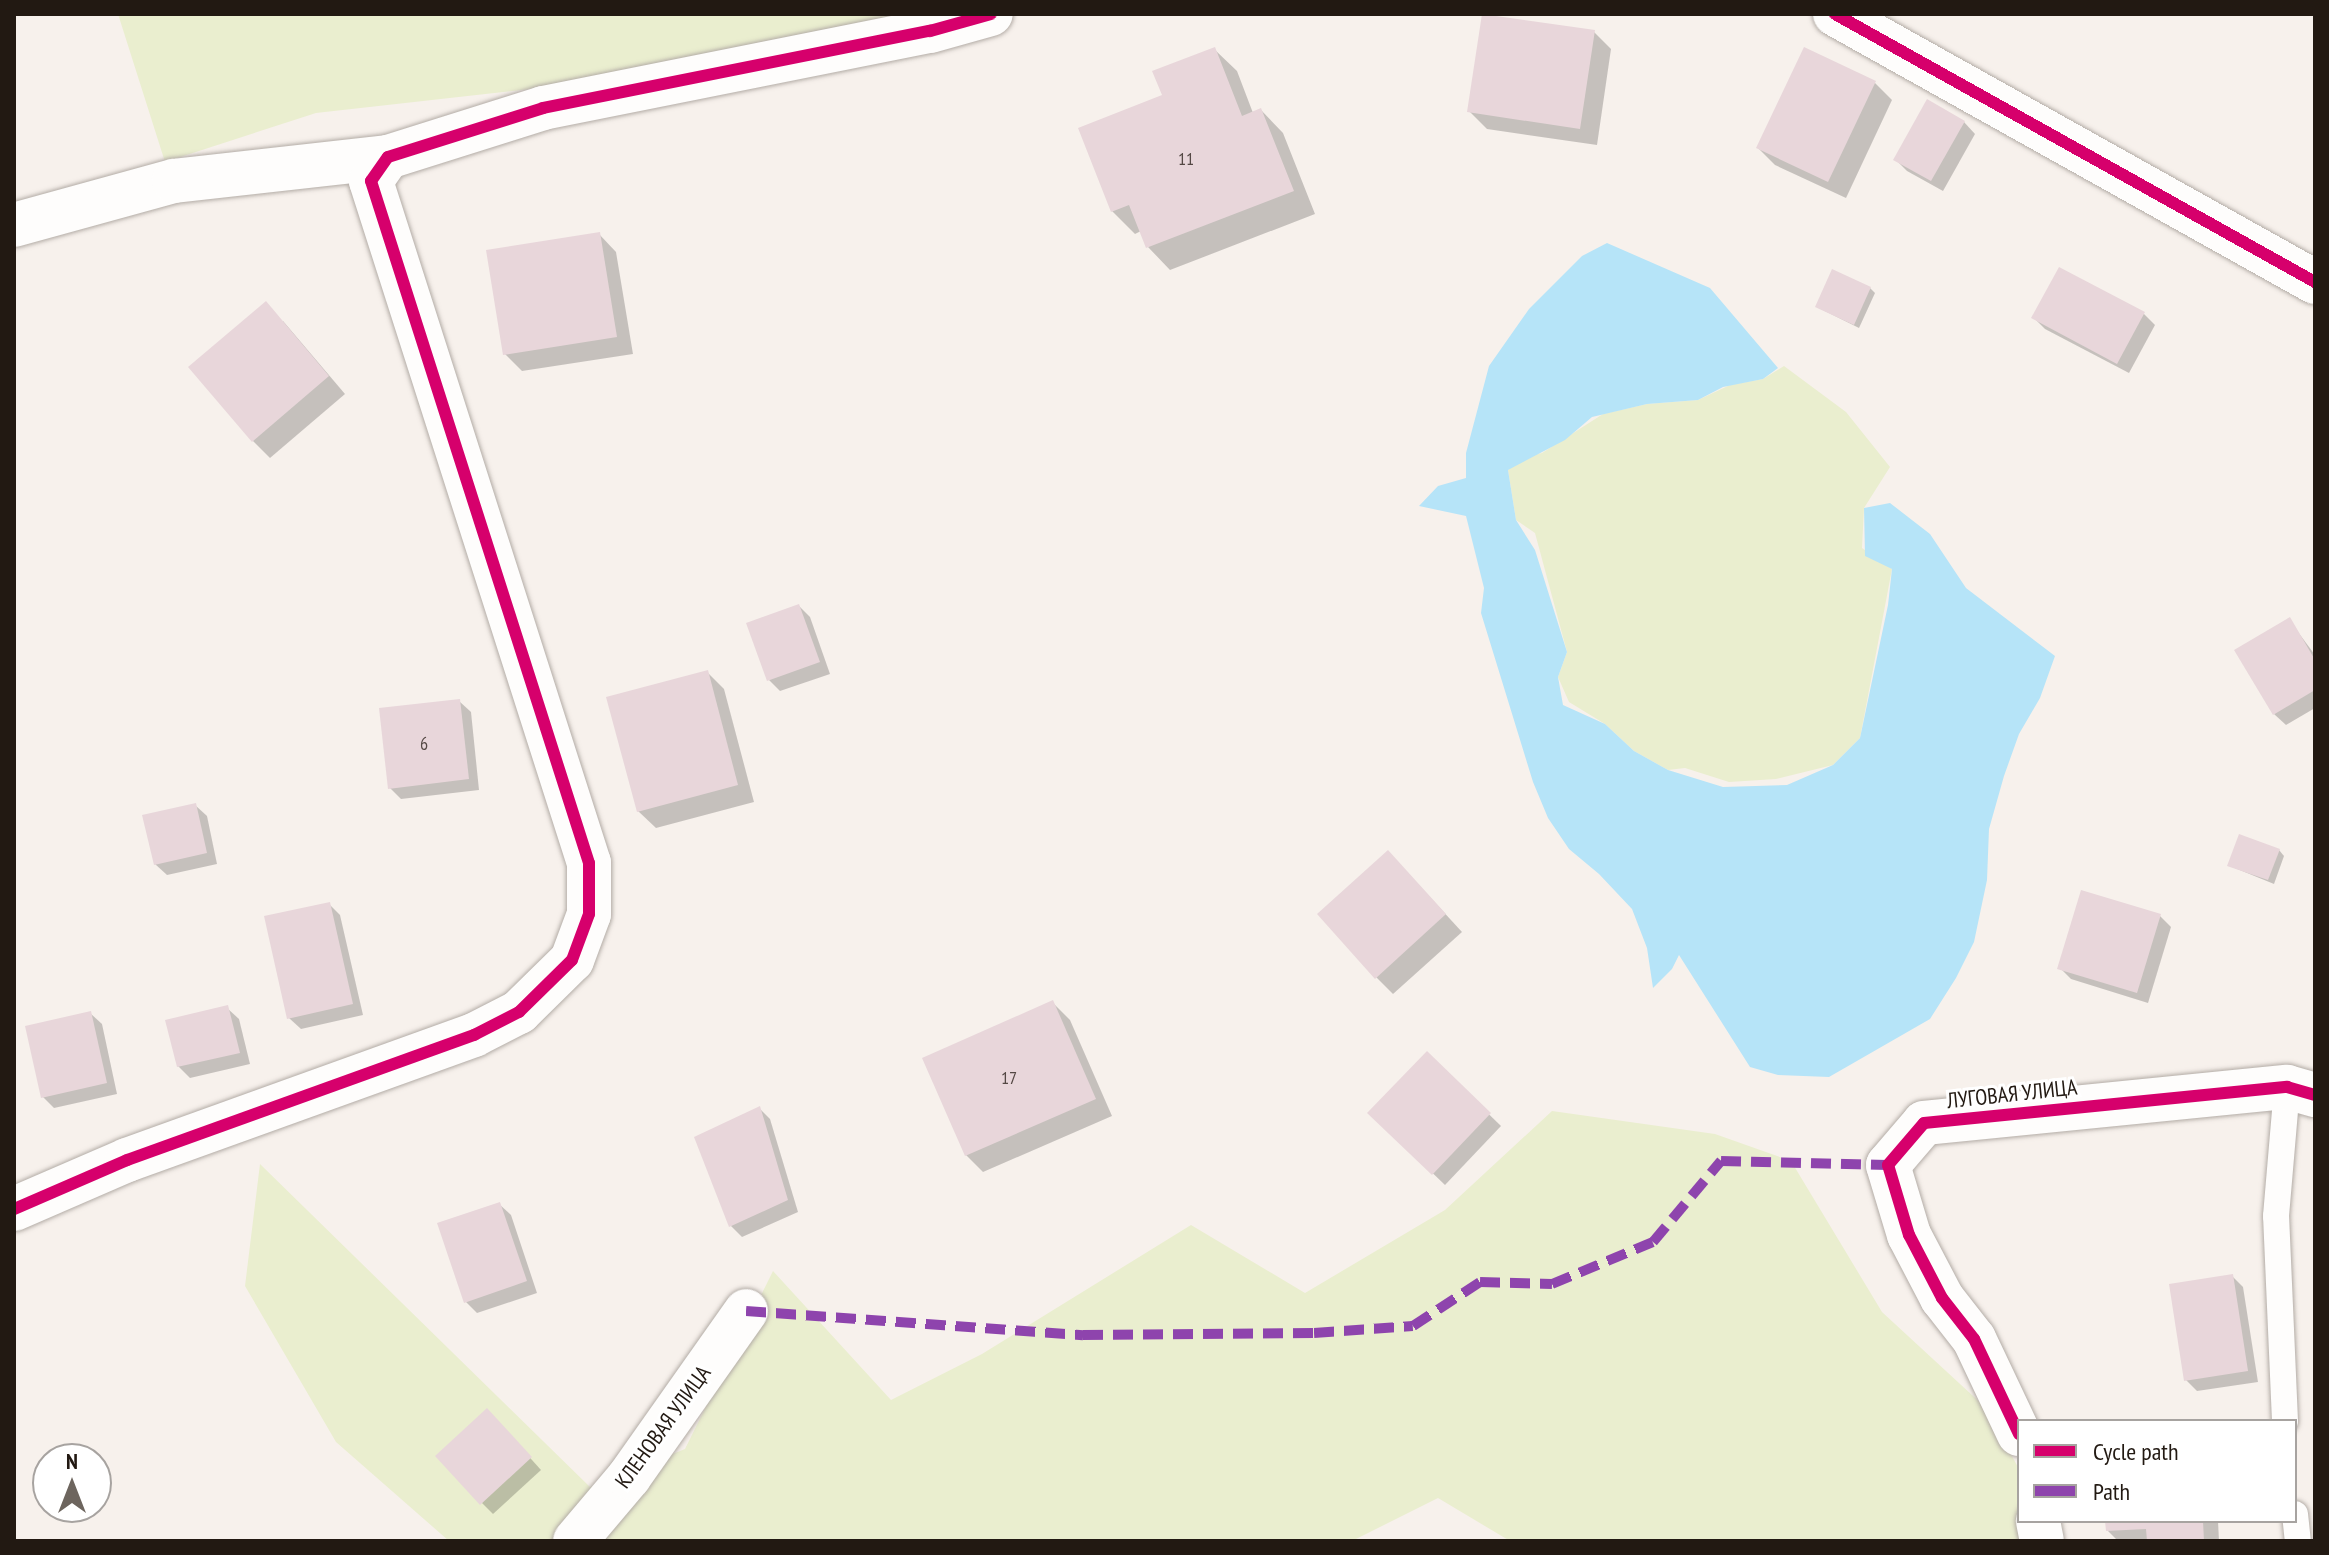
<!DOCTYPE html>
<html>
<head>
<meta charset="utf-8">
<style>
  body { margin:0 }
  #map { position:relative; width:2329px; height:1555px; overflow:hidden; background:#f7f1ec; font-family:"PT Sans Narrow",sans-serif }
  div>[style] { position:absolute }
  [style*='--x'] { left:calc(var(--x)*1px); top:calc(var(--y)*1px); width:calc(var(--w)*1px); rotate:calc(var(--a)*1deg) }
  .green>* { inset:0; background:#eaeecf }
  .water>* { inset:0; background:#b6e4f8 }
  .shadow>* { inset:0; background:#0003 }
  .building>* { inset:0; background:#e8d6da }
  .roads { filter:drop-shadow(0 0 2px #b3aca6) drop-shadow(0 0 2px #b3aca6) }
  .service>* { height:26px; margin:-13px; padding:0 13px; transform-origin:13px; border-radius:13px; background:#fefdfc }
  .minor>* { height:44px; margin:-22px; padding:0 22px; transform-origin:22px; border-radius:22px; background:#fefdfc }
  .quiet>* { height:10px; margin-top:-5px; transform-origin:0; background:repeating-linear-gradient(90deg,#8e44ad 0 20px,transparent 0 30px) }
  .cycleway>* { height:12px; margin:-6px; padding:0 6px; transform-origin:6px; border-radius:6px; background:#d6006c }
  span { translate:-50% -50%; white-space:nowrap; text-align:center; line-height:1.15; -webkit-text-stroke:6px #fff; paint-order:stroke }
  .number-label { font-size:18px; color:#544844 }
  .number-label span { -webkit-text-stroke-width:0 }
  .street-label { font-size:22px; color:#221912 }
  .frame { position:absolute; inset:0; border:16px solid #221912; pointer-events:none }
  .legend { position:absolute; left:2017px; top:1419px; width:280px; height:104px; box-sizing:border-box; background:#fff; border:2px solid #a7a3a0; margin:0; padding:10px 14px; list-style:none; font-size:24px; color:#221912 }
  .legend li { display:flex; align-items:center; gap:16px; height:40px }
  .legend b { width:40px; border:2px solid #a7a3a0 }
  .north { position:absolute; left:32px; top:1443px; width:80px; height:80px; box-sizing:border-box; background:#fff; border:2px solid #a7a3a0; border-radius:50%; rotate:0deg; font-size:22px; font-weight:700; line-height:32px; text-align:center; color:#221912 }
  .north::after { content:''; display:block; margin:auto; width:28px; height:36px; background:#6d655e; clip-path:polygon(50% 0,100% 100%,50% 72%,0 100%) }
</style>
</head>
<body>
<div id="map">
  <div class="green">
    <div style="clip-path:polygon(118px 14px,902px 14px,764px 63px,316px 113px,165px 162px)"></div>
    <div style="clip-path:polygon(1784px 366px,1846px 412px,1890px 467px,1864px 508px,1862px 548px,1892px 569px,1860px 738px,1833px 765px,1776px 779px,1729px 782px,1685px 768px,1668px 770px,1634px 751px,1605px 724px,1569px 702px,1558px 677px,1567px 652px,1535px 533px,1516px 520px,1508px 470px,1521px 457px,1542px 453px,1603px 414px,1647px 404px,1698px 400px,1730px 385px,1763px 379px)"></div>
    <div style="clip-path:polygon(1552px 1111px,1715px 1134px,1791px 1161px,1882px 1312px,1985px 1407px,2019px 1469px,2019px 1521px,2026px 1541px,1510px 1541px,1438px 1498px,1352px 1541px,449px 1541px,336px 1442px,245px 1286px,260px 1164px,590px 1487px,685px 1449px,773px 1271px,891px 1400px,982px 1354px,1191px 1225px,1305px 1293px,1445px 1210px)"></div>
  </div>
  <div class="water">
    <div style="clip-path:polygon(1607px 243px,1710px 288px,1778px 368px,1763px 379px,1723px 387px,1698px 400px,1647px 404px,1592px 417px,1565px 440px,1508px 470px,1516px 520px,1535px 550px,1567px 652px,1558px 677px,1563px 705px,1605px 724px,1634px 751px,1668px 770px,1723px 787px,1787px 785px,1833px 765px,1860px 738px,1888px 605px,1892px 569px,1865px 556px,1864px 508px,1890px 503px,1930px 534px,1966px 588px,2055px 656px,2040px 698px,2019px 734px,2004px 776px,1989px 829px,1987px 880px,1974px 942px,1956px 978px,1930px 1019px,1829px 1077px,1778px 1075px,1750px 1067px,1679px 955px,1672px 969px,1653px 988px,1647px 948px,1632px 909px,1599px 874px,1569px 849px,1548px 818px,1533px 782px,1481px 613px,1484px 588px,1466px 516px,1419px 506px,1438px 486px,1466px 478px,1466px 453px,1489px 366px,1529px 309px,1582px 256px)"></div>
  </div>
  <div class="shadow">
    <div style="clip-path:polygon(1594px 32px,1611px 49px,1597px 145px,1487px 129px,1469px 111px)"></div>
    <div style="clip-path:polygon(1214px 49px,1237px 71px,1253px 113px,1261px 110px,1283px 133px,1315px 214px,1170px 270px,1148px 247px,1141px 231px,1135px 234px,1112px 211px,1165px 96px)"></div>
    <div style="clip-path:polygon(1805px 49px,1875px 83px,1892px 100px,1846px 198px,1775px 165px,1758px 148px)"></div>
    <div style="clip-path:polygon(1964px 122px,1975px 134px,1943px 191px,1907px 171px,1896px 160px)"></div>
    <div style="clip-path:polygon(599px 234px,616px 252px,633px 354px,522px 371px,505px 354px)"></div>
    <div style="clip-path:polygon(1870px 288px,1875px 293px,1859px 328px,1817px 307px)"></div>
    <div style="clip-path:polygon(2144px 314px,2155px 325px,2129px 373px,2045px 329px,2034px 318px)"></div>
    <div style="clip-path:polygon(283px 321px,345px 394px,270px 458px,253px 441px)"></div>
    <div style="clip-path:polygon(799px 606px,810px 617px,830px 674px,780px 691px,769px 680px)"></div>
    <div style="clip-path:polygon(2289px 620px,2315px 655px,2315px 708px,2286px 725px,2274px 714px)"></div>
    <div style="clip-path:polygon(707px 672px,724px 689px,754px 802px,656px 828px,638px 811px)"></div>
    <div style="clip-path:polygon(459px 701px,471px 712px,479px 790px,401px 799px,390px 788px)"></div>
    <div style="clip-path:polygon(195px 805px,207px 816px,217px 864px,167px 875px,155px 864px)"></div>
    <div style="clip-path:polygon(2279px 850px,2284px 856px,2274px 884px,2230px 866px)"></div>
    <div style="clip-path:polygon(1405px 870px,1462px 932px,1393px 994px,1376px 977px)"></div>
    <div style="clip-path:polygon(329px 904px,340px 915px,363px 1015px,301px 1029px,289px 1018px)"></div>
    <div style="clip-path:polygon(2160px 916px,2171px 927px,2148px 1003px,2071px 979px,2060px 968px)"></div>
    <div style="clip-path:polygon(1053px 1003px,1070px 1020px,1112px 1116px,983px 1172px,966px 1155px)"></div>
    <div style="clip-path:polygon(227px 1008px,239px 1019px,250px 1064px,190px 1078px,178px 1066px)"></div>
    <div style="clip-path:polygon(90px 1013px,102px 1024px,117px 1094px,54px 1108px,43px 1097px)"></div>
    <div style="clip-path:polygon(1427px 1054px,1501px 1126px,1445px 1185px,1370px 1113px)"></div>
    <div style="clip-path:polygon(759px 1108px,770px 1119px,798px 1212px,742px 1237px,731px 1226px)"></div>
    <div style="clip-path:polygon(499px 1204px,511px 1215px,537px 1293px,477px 1313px,466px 1302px)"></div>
    <div style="clip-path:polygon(2232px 1276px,2243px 1287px,2258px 1382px,2197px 1391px,2186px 1380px)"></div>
    <div style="clip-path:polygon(498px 1422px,541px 1470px,493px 1514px,482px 1503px)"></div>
    <div style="clip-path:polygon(2107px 1521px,2218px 1521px,2219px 1541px,2118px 1541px,2107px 1530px)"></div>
  </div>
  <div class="building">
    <div style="clip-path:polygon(1482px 14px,1595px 30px,1580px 129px,1467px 112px)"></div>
    <div style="clip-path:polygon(1215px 47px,1242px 116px,1261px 108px,1294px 191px,1146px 248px,1129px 205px,1111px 212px,1078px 128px,1162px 95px,1152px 71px)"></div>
    <div style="clip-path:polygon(1804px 47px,1876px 81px,1828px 182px,1756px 148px)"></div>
    <div style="clip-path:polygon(1927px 99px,1965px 121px,1931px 181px,1893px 160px)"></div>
    <div style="clip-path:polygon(600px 232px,617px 337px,503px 355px,486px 250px)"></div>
    <div style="clip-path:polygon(2059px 267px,2145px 312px,2117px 364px,2031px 318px)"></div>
    <div style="clip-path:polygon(1832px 269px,1871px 287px,1854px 325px,1815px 307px)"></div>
    <div style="clip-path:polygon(266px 301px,329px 376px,252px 442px,188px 367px)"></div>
    <div style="clip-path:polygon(799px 604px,820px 662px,767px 681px,746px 623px)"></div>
    <div style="clip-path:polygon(2290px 617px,2315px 660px,2315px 690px,2273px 715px,2234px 650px)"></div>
    <div style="clip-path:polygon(708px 670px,738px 785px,637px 812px,606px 697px)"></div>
    <div style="clip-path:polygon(460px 699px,469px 779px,388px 789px,379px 708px)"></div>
    <div style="clip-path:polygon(196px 803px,207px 853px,154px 865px,142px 815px)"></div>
    <div style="clip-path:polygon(2239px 834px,2280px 849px,2268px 880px,2227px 866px)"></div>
    <div style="clip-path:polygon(1388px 850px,1446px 914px,1375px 979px,1317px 914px)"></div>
    <div style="clip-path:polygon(2081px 890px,2161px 914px,2137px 993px,2057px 969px)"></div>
    <div style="clip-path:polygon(330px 902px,353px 1004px,287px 1019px,264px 916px)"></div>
    <div style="clip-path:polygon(1053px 1000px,1096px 1099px,965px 1156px,922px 1058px)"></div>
    <div style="clip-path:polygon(228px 1005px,240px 1053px,177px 1067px,165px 1020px)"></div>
    <div style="clip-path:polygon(91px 1011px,107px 1083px,41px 1098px,25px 1026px)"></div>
    <div style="clip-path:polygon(1427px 1051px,1491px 1113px,1432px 1175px,1367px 1113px)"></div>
    <div style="clip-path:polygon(760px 1106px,788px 1200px,729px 1227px,694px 1137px)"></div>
    <div style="clip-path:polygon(500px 1202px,527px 1281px,464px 1303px,437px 1223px)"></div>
    <div style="clip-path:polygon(2233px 1274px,2248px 1371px,2184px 1381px,2169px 1284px)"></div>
    <div style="clip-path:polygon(487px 1408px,532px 1457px,480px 1505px,435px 1456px)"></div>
    <div style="clip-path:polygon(2105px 1521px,2203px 1521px,2204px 1541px,2147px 1541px,2146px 1529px,2106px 1531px)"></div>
  </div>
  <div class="roads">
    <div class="service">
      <div style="--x:2285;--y:1421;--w:205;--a:-92.5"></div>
      <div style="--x:2276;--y:1216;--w:129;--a:-85.1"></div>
      <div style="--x:2295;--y:1514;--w:27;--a:84"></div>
    </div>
    <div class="minor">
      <div style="--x:1835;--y:14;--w:550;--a:29.18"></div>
      <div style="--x:14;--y:225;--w:166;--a:-15.4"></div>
      <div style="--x:174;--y:181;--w:215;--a:-6.4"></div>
      <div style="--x:14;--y:1209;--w:123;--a:-23.4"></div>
      <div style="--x:127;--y:1160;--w:369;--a:-19.8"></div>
      <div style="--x:474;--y:1035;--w:51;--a:-27.1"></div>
      <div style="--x:519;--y:1012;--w:74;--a:-44.5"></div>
      <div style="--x:572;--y:960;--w:49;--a:-69.7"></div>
      <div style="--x:589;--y:914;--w:51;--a:-90"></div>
      <div style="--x:589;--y:863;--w:716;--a:-107.73"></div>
      <div style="--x:371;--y:181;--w:29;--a:-55"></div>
      <div style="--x:388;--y:157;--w:163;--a:-17.5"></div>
      <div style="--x:543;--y:108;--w:395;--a:-11.3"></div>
      <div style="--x:930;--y:31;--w:63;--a:-15.6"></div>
      <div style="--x:2019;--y:1434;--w:105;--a:-115.3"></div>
      <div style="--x:1974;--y:1339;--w:52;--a:-128"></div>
      <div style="--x:1942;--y:1298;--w:71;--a:-117.6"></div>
      <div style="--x:1909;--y:1235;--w:73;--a:-106.7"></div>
      <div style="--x:1888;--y:1165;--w:55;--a:-49.4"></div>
      <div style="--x:1924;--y:1123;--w:365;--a:-5.7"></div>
      <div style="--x:2287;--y:1087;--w:29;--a:16"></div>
      <div style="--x:2038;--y:1521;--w:20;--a:79"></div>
      <div style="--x:575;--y:1541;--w:84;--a:-49.8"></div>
      <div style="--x:629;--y:1477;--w:203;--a:-54.8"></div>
    </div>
  </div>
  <div class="quiet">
    <div style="--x:746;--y:1311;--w:338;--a:4.1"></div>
    <div style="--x:1083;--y:1335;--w:231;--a:-0.5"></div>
    <div style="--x:1314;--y:1333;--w:99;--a:-4"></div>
    <div style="--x:1413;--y:1326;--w:80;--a:-33.3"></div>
    <div style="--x:1480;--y:1282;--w:72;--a:1.6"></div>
    <div style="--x:1552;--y:1284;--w:109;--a:-22.6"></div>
    <div style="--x:1653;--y:1242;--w:106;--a:-50"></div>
    <div style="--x:1721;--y:1161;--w:167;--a:1.4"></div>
  </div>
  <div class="cycleway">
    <div style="--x:1835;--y:14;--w:550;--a:29.18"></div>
    <div style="--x:14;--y:1209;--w:123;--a:-23.4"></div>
    <div style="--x:127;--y:1160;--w:369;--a:-19.8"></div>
    <div style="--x:474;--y:1035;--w:51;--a:-27.1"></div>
    <div style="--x:519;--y:1012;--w:74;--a:-44.5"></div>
    <div style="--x:572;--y:960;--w:49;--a:-69.7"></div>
    <div style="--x:589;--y:914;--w:51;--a:-90"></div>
    <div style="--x:589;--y:863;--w:716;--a:-107.73"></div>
    <div style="--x:371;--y:181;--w:29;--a:-55"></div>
    <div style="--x:388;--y:157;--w:163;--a:-17.5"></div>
    <div style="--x:543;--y:108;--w:395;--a:-11.3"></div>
    <div style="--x:930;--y:31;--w:63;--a:-15.6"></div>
    <div style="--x:2019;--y:1434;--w:105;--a:-115.3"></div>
    <div style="--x:1974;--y:1339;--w:52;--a:-128"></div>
    <div style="--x:1942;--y:1298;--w:71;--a:-117.6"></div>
    <div style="--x:1909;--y:1235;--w:73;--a:-106.7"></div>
    <div style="--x:1888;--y:1165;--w:55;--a:-49.4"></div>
    <div style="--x:1924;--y:1123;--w:365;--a:-5.7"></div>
    <div style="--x:2287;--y:1087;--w:29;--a:16"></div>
  </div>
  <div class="number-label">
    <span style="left:1186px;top:159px">11</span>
    <span style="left:424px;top:744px">6</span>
    <span style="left:1009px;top:1078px">17</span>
  </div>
  <div class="street-label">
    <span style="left:2012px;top:1094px;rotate:-6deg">ЛУГОВАЯ УЛИЦА</span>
    <span style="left:663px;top:1427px;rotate:-54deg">КЛЕНОВАЯ УЛИЦА</span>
  </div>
  <div class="frame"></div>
  <ul class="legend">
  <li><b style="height:10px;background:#d6006c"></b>Cycle path</li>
  <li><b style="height:10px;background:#8e44ad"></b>Path</li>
  </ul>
  <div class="north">N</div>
</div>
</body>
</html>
